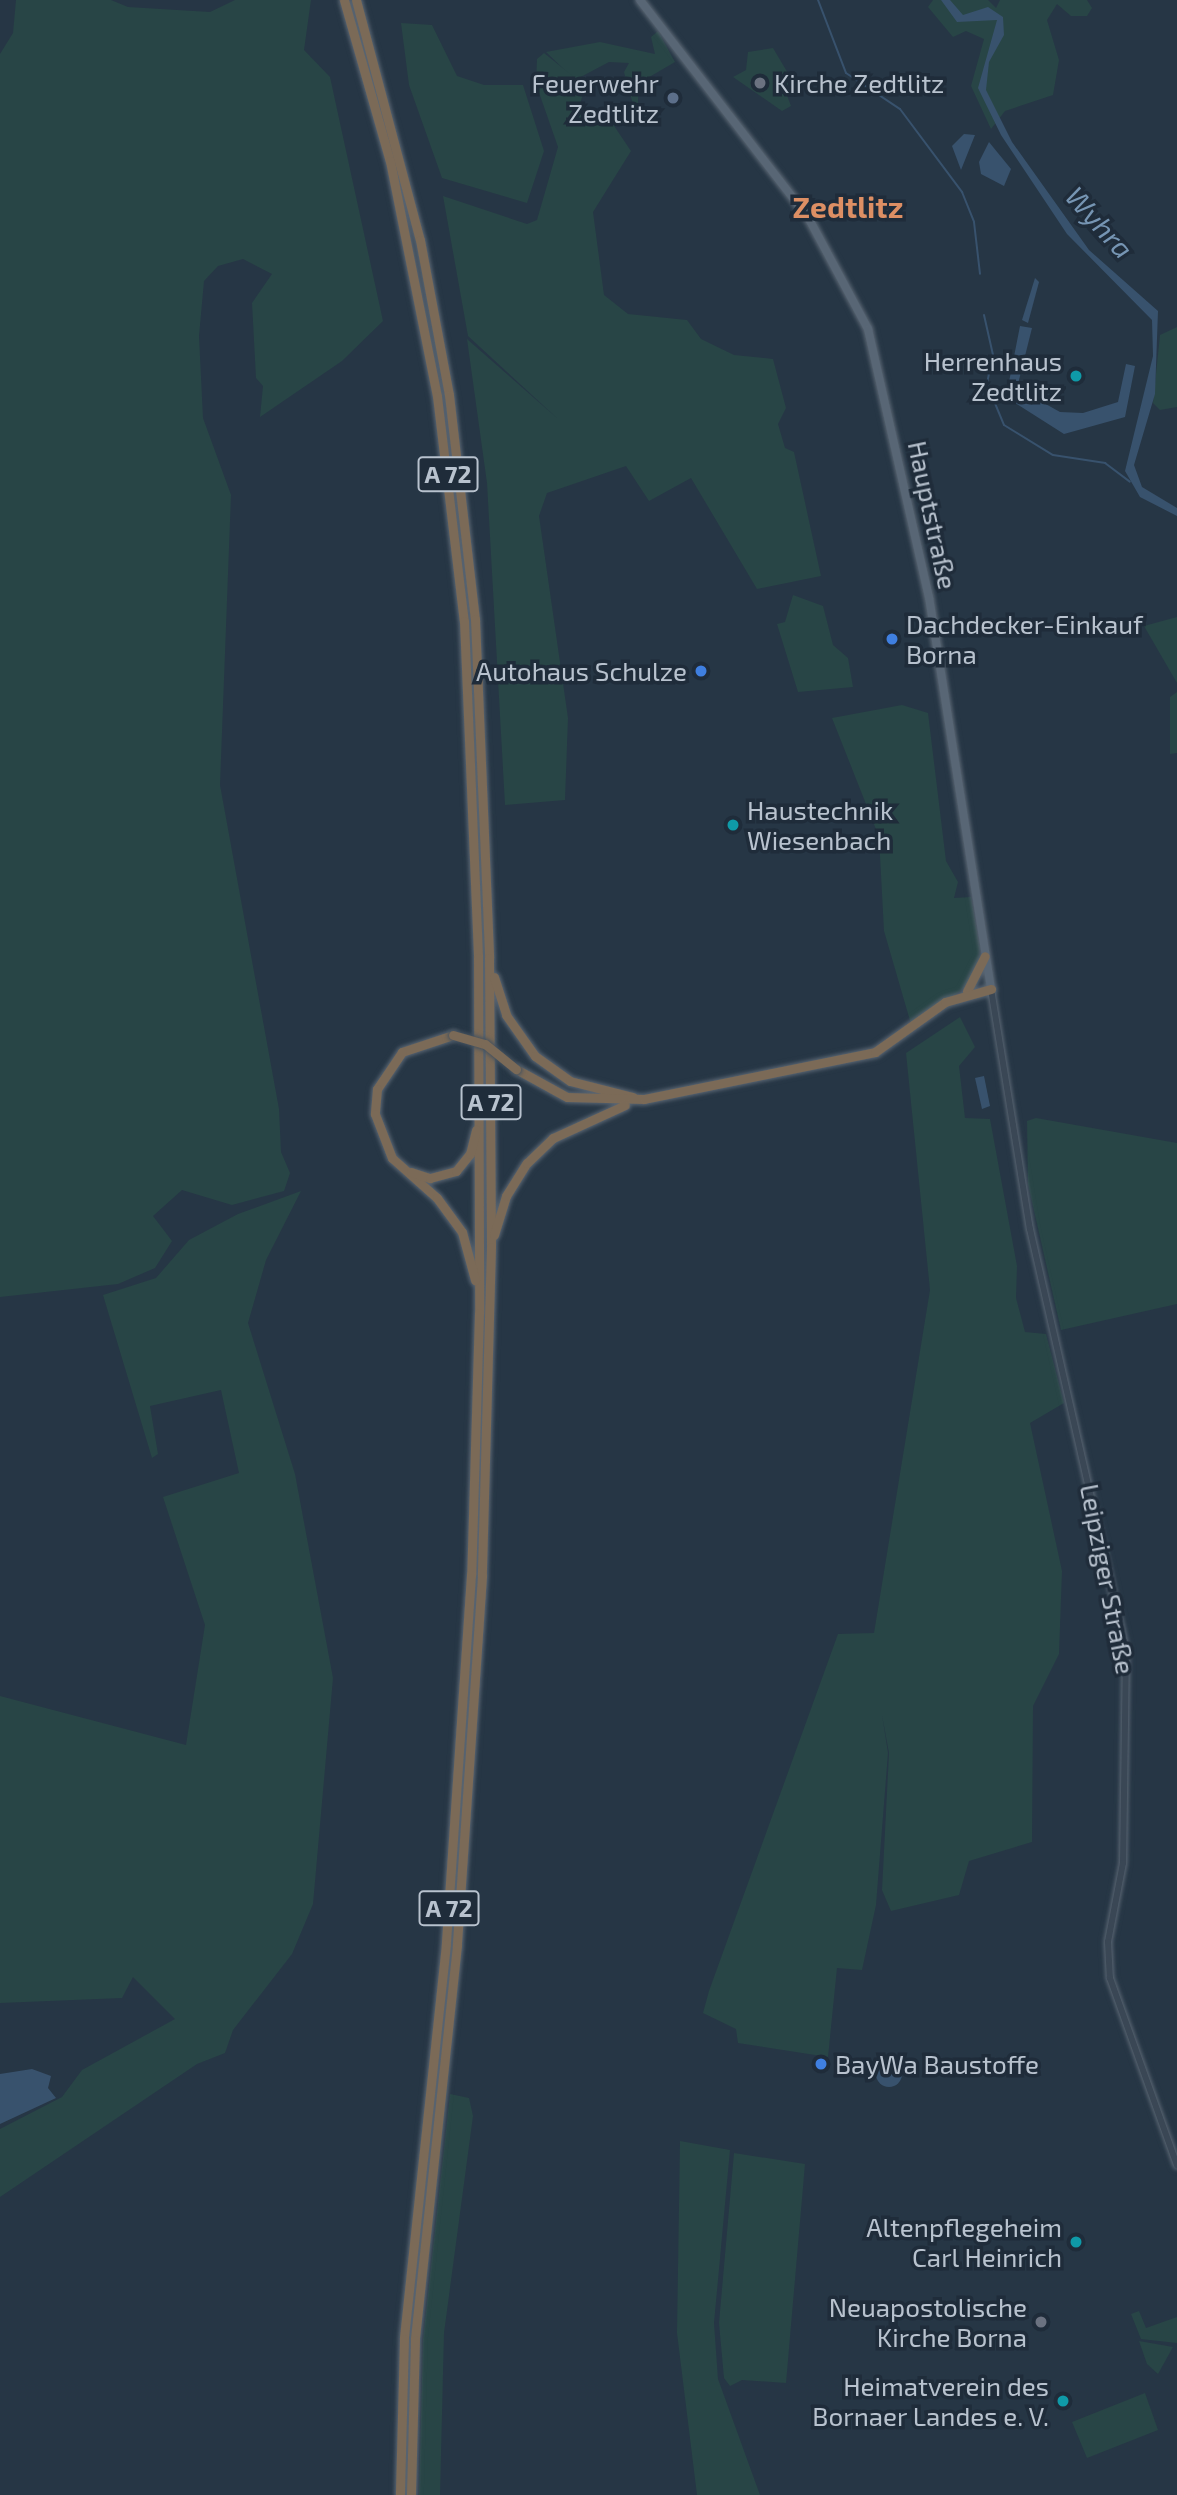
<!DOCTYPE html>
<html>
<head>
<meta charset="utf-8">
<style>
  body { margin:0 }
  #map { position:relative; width:1177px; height:2495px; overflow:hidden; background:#263645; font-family:"Exo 2",sans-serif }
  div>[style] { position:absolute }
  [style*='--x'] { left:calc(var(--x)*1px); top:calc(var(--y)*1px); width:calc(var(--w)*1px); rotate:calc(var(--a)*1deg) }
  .green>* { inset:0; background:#284546 }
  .water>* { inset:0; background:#38526d }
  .round { border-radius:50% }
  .stream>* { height:2px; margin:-1px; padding:0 1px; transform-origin:1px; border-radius:1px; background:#38526d }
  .roads { filter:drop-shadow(0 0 2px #596572) drop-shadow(0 0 2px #596572) }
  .minor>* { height:6px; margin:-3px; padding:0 3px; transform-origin:3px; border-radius:3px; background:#3a4755 }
  .major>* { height:8px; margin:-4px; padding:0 4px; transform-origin:4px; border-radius:4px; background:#586675 }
  .highway>* { height:9px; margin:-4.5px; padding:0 4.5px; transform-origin:4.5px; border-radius:4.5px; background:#7b6a57 }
  .bridges { filter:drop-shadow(0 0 2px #45525f) drop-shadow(0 0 2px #45525f) }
  .highway-bridge>* { height:9px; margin:-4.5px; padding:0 4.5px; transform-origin:4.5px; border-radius:4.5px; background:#7b6a57 }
  .dots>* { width:19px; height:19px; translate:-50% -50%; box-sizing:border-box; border:4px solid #1f2c3a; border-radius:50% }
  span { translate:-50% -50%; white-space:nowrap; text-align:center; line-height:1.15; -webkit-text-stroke:7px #1f2c3a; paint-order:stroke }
  .shield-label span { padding:2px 5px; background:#1f2c3a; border:2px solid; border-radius:5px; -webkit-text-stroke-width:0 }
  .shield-label { font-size:24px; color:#b8c2ce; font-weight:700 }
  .poi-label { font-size:26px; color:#b8c2ce }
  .right { translate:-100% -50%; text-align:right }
  .left { translate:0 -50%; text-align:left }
  .street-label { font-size:26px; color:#b8c2ce }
  .water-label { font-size:28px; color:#7695b3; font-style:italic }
  .quarter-label { font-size:30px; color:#dd8f64; font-weight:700 }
</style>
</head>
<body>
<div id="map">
  <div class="green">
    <div style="clip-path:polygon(16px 0,111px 0,128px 7px,210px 12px,235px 0,311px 0,304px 50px,330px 77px,383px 321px,342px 361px,260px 417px,263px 386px,256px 378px,252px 303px,272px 274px,243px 259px,218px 266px,204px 281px,199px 336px,203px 418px,231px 495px,220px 785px,279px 1109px,281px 1152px,290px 1173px,284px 1191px,232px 1205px,182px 1190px,153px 1216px,172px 1241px,155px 1268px,118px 1284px,0 1297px,0 54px,13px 33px)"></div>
    <div style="clip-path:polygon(933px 0,988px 0,996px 8px,1000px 0,1087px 0,1092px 8px,1087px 16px,1071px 16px,1057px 4px,1047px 20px,1059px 60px,1053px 95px,1005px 111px,991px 129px,971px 86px,984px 39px,966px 31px,953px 37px,928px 7px)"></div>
    <div style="clip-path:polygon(401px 23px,432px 25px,457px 76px,484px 85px,523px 85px,544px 151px,527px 203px,442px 178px,409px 85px)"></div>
    <div style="clip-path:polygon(658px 31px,675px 62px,639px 83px,637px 119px,624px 72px,629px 63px,609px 62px,575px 80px,546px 52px,600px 42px,655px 54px,651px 37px)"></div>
    <div style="clip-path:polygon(773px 48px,795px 85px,785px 90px,791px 106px,782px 111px,733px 77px,746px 70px,748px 52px)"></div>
    <div style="clip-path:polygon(544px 53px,585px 86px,579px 108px,590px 124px,602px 108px,631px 151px,593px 212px,604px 295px,628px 314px,687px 320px,701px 339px,734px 355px,773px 359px,786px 408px,778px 424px,785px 448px,794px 452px,821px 576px,757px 589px,691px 478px,649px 501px,626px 466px,547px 493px,539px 516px,568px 718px,565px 800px,505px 805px,487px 483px,467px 339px,558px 419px,468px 336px,443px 196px,527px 224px,537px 220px,558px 147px,536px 84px,537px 59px)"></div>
    <div style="clip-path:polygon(1177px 327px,1177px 407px,1160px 410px,1153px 403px,1160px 335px)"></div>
    <div style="clip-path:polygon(793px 595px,823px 606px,833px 645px,848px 658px,853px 687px,798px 692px,777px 624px,785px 622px)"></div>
    <div style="clip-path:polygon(1177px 617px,1177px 683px,1144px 626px)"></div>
    <div style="clip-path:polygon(1177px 692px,1177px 753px,1170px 754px,1170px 697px)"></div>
    <div style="clip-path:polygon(902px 705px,928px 713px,946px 861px,958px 882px,954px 898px,971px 897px,980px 948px,979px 965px,965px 988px,911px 1024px,884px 931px,879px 837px,832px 718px)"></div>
    <div style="clip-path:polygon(960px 1017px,975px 1047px,959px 1066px,965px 1118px,990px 1119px,1017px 1266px,1016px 1298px,1025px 1332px,1046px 1334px,1064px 1403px,1030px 1423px,1062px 1571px,1059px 1654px,1033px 1706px,1032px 1842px,969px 1861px,959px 1895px,891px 1911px,882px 1890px,889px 1753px,882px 1715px,888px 1753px,876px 1905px,862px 1970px,837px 1968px,828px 2057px,738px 2043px,736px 2029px,703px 2013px,709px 1991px,838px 1634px,874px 1633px,930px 1290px,906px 1053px)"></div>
    <div style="clip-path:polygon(1036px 1118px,1177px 1143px,1177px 1304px,1061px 1330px,1028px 1184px,1027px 1121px)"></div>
    <div style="clip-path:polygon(301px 1191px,266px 1260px,248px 1323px,295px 1474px,333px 1678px,313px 1904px,292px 1954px,233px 2030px,225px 2053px,197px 2064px,0 2197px,0 2129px,62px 2097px,82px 2070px,175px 2019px,133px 1977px,122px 1998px,0 2003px,0 1696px,186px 1745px,205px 1625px,163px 1497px,239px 1473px,221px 1390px,150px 1406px,158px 1454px,152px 1458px,103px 1295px,156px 1278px,189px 1240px,238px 1214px)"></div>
    <div style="clip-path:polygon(450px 2094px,469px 2098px,473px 2116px,444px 2333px,440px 2495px,419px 2495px,423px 2339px)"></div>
    <div style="clip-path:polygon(680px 2141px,730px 2150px,714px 2323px,718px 2379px,760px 2495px,697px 2495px,677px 2333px)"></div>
    <div style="clip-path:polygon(734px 2153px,805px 2164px,786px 2383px,742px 2380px,730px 2386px,724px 2378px,719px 2323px)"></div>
    <div style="clip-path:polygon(1139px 2311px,1146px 2328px,1177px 2317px,1177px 2343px,1141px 2339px,1131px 2314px)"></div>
    <div style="clip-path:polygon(1139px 2341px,1173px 2347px,1158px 2374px,1147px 2364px)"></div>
    <div style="clip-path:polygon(1145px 2393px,1158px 2430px,1087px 2458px,1072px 2422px)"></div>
  </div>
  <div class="water">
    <div style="clip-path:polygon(941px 0,950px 0,963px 15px,988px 7px,1003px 17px,1004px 35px,989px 62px,986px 90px,1012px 142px,1089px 250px,1158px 311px,1155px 394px,1134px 465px,1142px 487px,1177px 508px,1177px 516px,1140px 497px,1125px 471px,1153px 356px,1152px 320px,1067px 234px,1001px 135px,978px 88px,997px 20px,957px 22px)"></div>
    <div style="clip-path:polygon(964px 134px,975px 135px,961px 170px,952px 146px)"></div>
    <div style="clip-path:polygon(989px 142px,1011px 169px,1004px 186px,981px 174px,979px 162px)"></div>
    <div style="clip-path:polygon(1035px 278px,1039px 282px,1028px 323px,1022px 320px)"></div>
    <div style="clip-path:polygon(1020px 326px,1032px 328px,1017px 388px,1060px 412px,1083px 413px,1118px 402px,1126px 364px,1135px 366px,1125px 417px,1064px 434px,1006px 397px)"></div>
    <div style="clip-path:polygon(984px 1076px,990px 1106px,982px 1109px,975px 1078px)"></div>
    <div class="round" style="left:876px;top:2061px;width:26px;height:26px"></div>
    <div style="clip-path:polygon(32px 2069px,51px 2076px,48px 2088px,56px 2098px,0 2124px,0 2074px)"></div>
  </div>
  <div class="stream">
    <div style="--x:818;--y:0;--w:78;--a:69"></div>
    <div style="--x:846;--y:73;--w:65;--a:33.7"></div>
    <div style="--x:900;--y:109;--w:104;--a:53.2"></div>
    <div style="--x:962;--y:192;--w:32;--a:68"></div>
    <div style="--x:974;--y:222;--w:52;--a:83.4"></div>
    <div style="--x:984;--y:315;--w:41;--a:77.3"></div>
    <div style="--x:993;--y:355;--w:30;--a:102"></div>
    <div style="--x:987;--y:384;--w:44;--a:67.5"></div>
    <div style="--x:1004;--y:425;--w:57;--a:31.5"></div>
    <div style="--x:1053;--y:455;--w:53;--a:8.7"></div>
    <div style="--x:1105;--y:463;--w:31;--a:37"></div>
  </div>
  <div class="roads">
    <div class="minor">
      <div style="--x:991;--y:989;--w:243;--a:80.8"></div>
      <div style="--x:1030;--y:1229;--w:432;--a:77.2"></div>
      <div style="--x:1126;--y:1650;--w:213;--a:90.8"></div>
      <div style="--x:1123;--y:1863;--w:80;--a:100.8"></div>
      <div style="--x:1108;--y:1942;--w:36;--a:87"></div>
      <div style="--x:1110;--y:1978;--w:199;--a:70.3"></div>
    </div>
    <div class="major">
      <div style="--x:640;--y:0;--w:277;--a:52.3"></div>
      <div style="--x:809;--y:219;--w:125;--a:61.8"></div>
      <div style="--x:868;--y:329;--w:275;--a:77.2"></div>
      <div style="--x:929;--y:597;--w:397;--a:81"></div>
    </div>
    <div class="highway">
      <div style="--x:344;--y:0;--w:167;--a:74.1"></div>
      <div style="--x:390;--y:161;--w:240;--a:78.7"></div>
      <div style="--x:437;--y:396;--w:227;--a:83.2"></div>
      <div style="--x:464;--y:621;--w:337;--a:87.6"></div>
      <div style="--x:478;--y:958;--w:355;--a:89.8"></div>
      <div style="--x:479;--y:1313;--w:262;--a:91.7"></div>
      <div style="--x:471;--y:1575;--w:370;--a:93.9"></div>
      <div style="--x:446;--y:1944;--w:397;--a:96.1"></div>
      <div style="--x:404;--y:2339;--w:156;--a:91.5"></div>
      <div style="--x:356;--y:0;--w:248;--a:75.1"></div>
      <div style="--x:420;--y:240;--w:158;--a:79.4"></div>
      <div style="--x:449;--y:395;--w:226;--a:83.4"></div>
      <div style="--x:475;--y:619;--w:339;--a:87.6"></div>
      <div style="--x:489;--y:958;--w:289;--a:89.6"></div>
      <div style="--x:491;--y:1247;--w:329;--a:91.6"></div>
      <div style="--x:482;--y:1576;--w:370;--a:93.9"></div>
      <div style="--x:457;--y:1945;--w:397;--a:96.1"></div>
      <div style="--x:415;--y:2340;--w:155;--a:91.5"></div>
      <div style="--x:494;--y:977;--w:40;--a:72"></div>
      <div style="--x:506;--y:1015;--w:50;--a:54.7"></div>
      <div style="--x:535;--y:1056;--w:43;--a:35.5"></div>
      <div style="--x:570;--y:1081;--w:65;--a:14.3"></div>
      <div style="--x:967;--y:991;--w:39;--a:-63"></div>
      <div style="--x:453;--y:1035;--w:54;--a:161.6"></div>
      <div style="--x:402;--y:1052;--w:45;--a:124"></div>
      <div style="--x:377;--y:1089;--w:25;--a:95"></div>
      <div style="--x:375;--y:1114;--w:47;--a:68.9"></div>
      <div style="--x:392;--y:1158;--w:60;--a:41.6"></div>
      <div style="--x:437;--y:1198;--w:42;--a:53.7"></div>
      <div style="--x:462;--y:1232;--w:50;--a:74.8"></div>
      <div style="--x:516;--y:1069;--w:58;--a:28.8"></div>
      <div style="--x:567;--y:1097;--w:77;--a:1.5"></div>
      <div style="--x:644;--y:1099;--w:236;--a:-11.5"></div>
      <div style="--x:875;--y:1052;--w:86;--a:-35.5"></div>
      <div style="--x:945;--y:1002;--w:48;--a:-15.8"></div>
      <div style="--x:411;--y:1172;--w:20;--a:18"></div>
      <div style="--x:430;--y:1178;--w:27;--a:-15"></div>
      <div style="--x:456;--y:1171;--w:22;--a:-51"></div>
      <div style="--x:470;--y:1154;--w:25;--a:-76"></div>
      <div style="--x:494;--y:1235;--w:41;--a:-72.9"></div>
      <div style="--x:506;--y:1196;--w:39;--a:-58"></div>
      <div style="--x:527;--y:1163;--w:36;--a:-44"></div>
      <div style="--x:553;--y:1138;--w:79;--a:-24.6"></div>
    </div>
  </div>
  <div class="bridges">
    <div class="highway-bridge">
      <div style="--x:453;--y:1035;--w:33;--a:16"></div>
      <div style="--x:485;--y:1044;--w:40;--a:39"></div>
    </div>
  </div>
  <div class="dots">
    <div style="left:760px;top:83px;background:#6b7280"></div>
    <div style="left:673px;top:98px;background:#5c6f8a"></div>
    <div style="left:1076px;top:376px;background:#0f9aa8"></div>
    <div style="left:892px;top:639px;background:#3f7fe0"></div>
    <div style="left:701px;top:671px;background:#3f7fe0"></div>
    <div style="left:733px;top:825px;background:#0f9aa8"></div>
    <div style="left:821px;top:2064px;background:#3f7fe0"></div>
    <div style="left:1076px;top:2242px;background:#0f9aa8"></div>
    <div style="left:1041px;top:2322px;background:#6b7280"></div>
    <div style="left:1063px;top:2401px;background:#0f9aa8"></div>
  </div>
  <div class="shield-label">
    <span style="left:448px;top:474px">A 72</span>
    <span style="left:491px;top:1102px">A 72</span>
    <span style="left:449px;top:1908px">A 72</span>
  </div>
  <div class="poi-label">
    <span class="right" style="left:659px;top:98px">Feuerwehr<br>Zedtlitz</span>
    <span class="left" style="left:774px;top:83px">Kirche Zedtlitz</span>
    <span class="right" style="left:1062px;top:376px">Herrenhaus<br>Zedtlitz</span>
    <span class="left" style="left:906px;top:639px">Dachdecker-Einkauf<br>Borna</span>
    <span class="right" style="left:687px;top:671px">Autohaus Schulze</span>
    <span class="left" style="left:747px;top:825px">Haustechnik<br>Wiesenbach</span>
    <span class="left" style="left:835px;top:2064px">BayWa Baustoffe</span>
    <span class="right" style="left:1062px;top:2242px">Altenpflegeheim<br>Carl Heinrich</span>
    <span class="right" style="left:1027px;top:2322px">Neuapostolische<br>Kirche Borna</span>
    <span class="right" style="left:1049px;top:2401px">Heimatverein des<br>Bornaer Landes e. V.</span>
  </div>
  <div class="street-label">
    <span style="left:933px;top:515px;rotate:78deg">Hauptstraße</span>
    <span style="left:1108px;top:1579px;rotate:79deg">Leipziger Straße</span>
  </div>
  <div class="water-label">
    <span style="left:1100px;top:222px;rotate:48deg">Wyhra</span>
  </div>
  <div class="quarter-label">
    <span style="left:848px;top:206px">Zedtlitz</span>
  </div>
</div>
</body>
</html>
